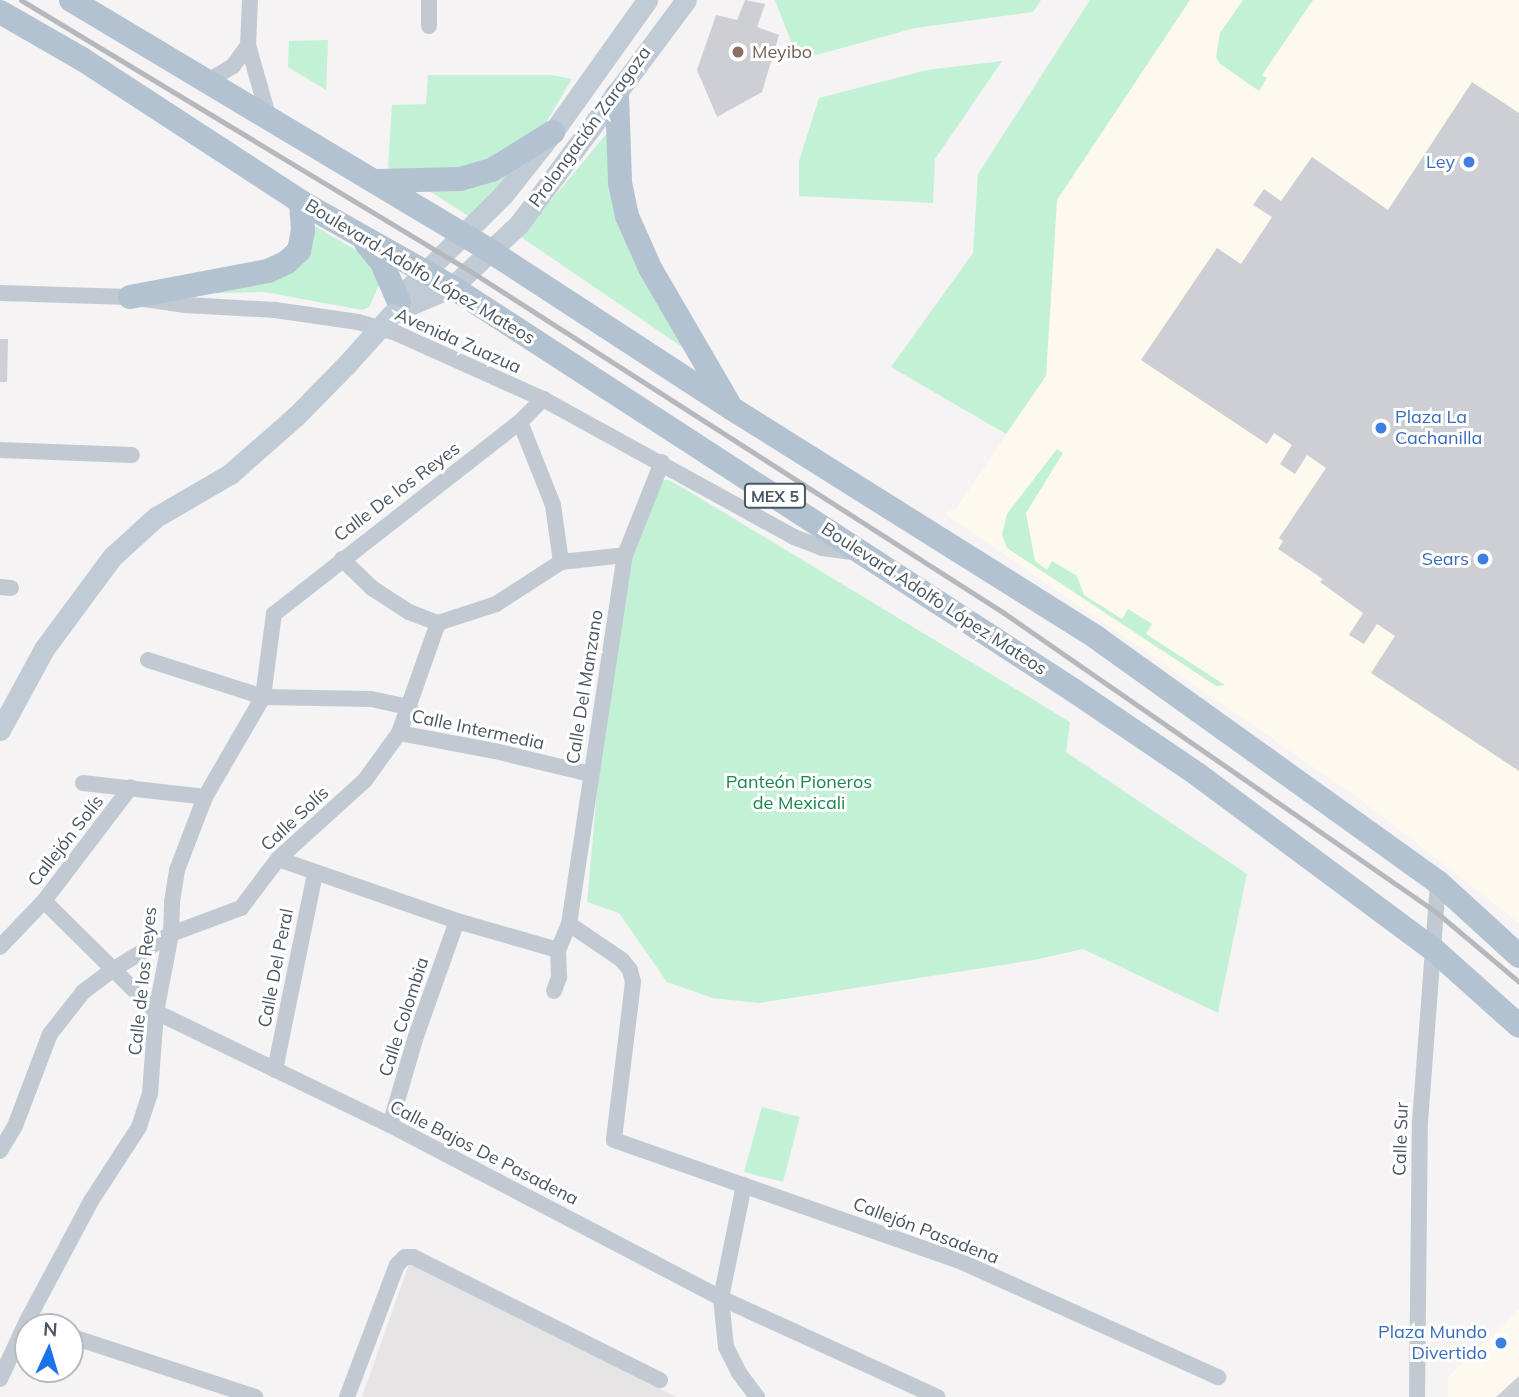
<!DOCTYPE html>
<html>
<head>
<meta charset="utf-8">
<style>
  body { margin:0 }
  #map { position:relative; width:1519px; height:1397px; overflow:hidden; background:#f5f3f3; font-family:Mulish,sans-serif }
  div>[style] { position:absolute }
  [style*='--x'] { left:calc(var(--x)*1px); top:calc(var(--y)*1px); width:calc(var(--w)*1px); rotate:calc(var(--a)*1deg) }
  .commercial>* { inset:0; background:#fdf9ef }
  .education>* { inset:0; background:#e6e4e5 }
  .green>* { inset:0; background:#c3f1d5 }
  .building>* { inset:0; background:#cdcfd5 }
  .street>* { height:16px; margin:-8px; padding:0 8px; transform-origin:8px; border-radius:8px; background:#c1cad2 }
  .secondary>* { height:21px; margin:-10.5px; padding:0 10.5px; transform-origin:10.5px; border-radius:10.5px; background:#c1cbd6 }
  .primary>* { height:24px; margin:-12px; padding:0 12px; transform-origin:12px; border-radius:12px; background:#b3c2d1 }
  .rail>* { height:5px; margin:-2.5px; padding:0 2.5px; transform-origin:2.5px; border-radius:2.5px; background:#b5b8bd }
  .secondary-bridge>* { height:21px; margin:-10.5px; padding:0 10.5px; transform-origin:10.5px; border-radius:10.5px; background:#c1cbd6 }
  .dots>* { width:19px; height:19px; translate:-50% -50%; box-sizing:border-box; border:4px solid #fff; border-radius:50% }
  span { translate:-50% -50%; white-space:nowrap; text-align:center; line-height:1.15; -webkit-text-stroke:6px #fff; paint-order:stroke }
  .shield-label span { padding:2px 5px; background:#fff; border:2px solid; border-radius:5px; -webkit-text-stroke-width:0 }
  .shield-label { font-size:16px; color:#4a5661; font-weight:700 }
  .education-label { font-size:18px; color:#785e54 }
  .left { translate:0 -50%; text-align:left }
  .street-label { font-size:18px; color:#4a5661 }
  .shop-label { font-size:18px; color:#366cbe }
  .right { translate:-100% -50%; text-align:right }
  .park-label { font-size:18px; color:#17864f }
  .north { position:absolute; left:14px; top:1313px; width:70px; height:70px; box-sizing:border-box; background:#fff; border:2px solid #b7bbc0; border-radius:50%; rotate:4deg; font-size:19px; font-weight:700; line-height:28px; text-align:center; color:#4a5661 }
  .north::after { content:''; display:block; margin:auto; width:24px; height:32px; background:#1a73e8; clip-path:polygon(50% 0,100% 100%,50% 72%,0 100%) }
</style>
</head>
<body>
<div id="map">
  <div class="commercial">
    <div style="clip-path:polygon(1190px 0,1519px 0,1519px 923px,1357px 797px,944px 513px,956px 509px,1046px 376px,1057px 200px)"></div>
    <div style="clip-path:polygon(1519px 1309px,1519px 1397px,1448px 1397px,1448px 1377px)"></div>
  </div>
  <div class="education">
    <div style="clip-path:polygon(409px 1264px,677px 1397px,362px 1397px)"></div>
  </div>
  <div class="green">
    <div style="clip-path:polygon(775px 0,1041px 0,1033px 12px,915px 28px,798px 60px)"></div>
    <div style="clip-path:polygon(1090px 0,1190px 0,1057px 200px,1046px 376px,1006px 434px,891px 367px,973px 253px,978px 174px)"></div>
    <div style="clip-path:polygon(1243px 0,1313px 0,1262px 75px,1267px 78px,1259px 91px,1219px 63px,1216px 57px,1220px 33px)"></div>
    <div style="clip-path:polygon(328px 40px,326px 90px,288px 67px,289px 41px)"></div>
    <div style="clip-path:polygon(1002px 61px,935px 159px,933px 203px,799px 196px,799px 161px,819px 98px,927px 70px)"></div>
    <div style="clip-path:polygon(428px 75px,552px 75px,572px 79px,544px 126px,523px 145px,464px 170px,402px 173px,388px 167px,392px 105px,426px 104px)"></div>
    <div style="clip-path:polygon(607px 133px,688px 351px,521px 237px)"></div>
    <div style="clip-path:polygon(526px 159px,470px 217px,425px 188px)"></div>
    <div style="clip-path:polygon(311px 224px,361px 253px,380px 283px,369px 307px,362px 310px,264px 292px,181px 294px,261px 281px)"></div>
    <div style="clip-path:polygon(1057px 449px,1063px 453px,1026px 513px,1035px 561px,1047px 570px,1052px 561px,1077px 576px,1084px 595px,1122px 619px,1128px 609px,1152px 624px,1146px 634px,1225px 685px,1216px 686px,1007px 548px,1002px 534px,1007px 514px)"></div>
    <div style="clip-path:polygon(659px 480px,669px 480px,700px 498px,1070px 722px,1066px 752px,1247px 874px,1218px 1013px,1083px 949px,1034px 960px,759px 1003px,713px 998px,667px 982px,619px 913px,587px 902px,603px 727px,630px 557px)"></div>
    <div style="clip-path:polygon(762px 1107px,800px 1117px,783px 1182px,744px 1172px)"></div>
  </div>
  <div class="building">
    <div style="clip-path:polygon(745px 0,765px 4px,757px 27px,779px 35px,762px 92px,717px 117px,697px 70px,716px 15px,737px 20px)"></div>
    <div style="clip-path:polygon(1472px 82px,1519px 113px,1519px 771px,1371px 673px,1395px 636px,1377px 624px,1364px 644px,1349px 635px,1363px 613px,1320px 582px,1323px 579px,1278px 549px,1283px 541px,1279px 538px,1326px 468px,1307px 455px,1295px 474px,1280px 464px,1292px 445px,1274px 433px,1267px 444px,1141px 360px,1217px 248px,1241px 264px,1272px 217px,1253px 205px,1264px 189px,1281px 201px,1312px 157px,1388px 210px)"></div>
    <div style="clip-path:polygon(0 339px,8px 339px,7px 382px,0 382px)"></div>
    <div style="clip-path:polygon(1519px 1376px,1519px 1397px,1496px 1397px)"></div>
  </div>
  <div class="street">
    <div style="--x:250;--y:0;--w:45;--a:92.5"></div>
    <div style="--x:248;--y:45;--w:73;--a:74.1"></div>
    <div style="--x:429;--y:26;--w:26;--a:-90"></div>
    <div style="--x:208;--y:81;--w:29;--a:-31"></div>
    <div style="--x:233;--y:66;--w:26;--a:-54"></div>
    <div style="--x:0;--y:293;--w:130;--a:1.8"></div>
    <div style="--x:130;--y:297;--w:56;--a:8.3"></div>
    <div style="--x:185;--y:305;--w:90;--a:3.2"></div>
    <div style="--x:275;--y:310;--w:84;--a:8.2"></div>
    <div style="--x:358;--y:322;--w:40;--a:16"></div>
    <div style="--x:396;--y:333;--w:161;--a:24.2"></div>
    <div style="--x:543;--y:399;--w:286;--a:28.8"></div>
    <div style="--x:794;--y:537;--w:30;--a:21"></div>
    <div style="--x:822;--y:548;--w:30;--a:8"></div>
    <div style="--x:520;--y:422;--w:89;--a:68.3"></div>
    <div style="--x:553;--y:505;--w:58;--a:82"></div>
    <div style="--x:0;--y:450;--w:132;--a:2.2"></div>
    <div style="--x:342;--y:559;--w:42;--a:44"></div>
    <div style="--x:372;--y:588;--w:44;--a:33"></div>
    <div style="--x:409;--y:612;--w:31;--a:21"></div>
    <div style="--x:438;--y:623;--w:61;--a:-18.1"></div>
    <div style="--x:496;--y:604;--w:77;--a:-32.9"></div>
    <div style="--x:561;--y:562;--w:64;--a:-6.2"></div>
    <div style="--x:0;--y:587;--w:11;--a:5"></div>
    <div style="--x:148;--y:660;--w:121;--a:17.8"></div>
    <div style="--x:263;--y:697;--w:108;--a:1.1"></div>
    <div style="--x:371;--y:699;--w:40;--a:12"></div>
    <div style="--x:399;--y:733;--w:98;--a:10.6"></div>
    <div style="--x:495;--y:751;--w:98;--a:13.6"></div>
    <div style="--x:83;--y:783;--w:123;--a:6.5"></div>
    <div style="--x:278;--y:859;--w:189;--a:19.1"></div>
    <div style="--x:457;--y:921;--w:105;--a:16"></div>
    <div style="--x:44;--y:901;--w:158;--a:44.7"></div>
    <div style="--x:156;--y:1012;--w:260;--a:25.8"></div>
    <div style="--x:390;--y:1125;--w:373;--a:27.6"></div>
    <div style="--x:721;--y:1298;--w:238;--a:24.6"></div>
    <div style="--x:569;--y:924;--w:64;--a:34.2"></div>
    <div style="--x:622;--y:960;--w:13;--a:51"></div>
    <div style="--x:630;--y:970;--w:12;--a:76"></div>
    <div style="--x:633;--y:982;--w:159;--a:96.9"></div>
    <div style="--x:614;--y:1140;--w:369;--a:19.3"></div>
    <div style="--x:962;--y:1262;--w:281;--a:24.2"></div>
    <div style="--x:0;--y:947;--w:64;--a:-46.3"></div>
    <div style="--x:44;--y:901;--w:143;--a:-52.7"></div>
    <div style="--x:558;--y:950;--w:28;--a:-67"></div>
    <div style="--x:569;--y:924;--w:373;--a:-81.4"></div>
    <div style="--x:625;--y:555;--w:100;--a:-68.3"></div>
    <div style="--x:554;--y:991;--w:15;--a:-70"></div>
    <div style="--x:559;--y:977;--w:27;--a:-92"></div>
    <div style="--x:275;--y:1070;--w:201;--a:-78.5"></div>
    <div style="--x:390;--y:1125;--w:93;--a:-73.7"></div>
    <div style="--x:416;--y:1036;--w:122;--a:-70.4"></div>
    <div style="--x:0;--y:1151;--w:29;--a:-59"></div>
    <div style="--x:15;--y:1126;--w:98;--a:-69.2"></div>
    <div style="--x:50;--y:1034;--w:53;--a:-51.8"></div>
    <div style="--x:83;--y:992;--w:39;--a:-37"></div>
    <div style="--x:114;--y:969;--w:67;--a:-31.6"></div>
    <div style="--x:171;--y:934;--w:75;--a:-20.4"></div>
    <div style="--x:241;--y:908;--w:61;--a:-52.9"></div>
    <div style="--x:278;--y:859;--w:118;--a:-42.2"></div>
    <div style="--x:365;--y:780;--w:58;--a:-54.1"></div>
    <div style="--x:399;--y:733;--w:117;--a:-70.5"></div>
    <div style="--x:744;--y:1185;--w:115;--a:101.5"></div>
    <div style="--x:721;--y:1298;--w:49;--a:84.2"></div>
    <div style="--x:726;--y:1347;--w:29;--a:63"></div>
    <div style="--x:739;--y:1373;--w:30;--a:53"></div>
    <div style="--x:27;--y:1321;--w:18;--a:19"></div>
    <div style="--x:70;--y:1336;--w:195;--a:18.2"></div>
    <div style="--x:0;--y:1379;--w:64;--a:-65"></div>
    <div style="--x:27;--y:1321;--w:136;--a:-61.9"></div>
    <div style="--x:91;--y:1201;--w:88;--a:-57"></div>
    <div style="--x:139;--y:1127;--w:35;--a:-72"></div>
    <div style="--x:150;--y:1094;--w:82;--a:-85.8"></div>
    <div style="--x:156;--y:1012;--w:79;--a:-79.1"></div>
    <div style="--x:171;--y:934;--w:32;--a:-88"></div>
    <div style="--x:172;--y:902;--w:32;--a:-81"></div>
    <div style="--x:177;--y:870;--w:78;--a:-69"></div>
    <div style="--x:205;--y:797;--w:116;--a:-59.9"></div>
    <div style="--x:263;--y:697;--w:84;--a:-82.5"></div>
    <div style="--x:274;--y:614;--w:312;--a:-38"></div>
    <div style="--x:520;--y:422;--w:33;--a:-45"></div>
    <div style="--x:347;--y:1397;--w:141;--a:-69.3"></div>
    <div style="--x:397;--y:1265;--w:11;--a:-45"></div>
    <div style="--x:405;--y:1257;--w:8;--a:0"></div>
    <div style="--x:413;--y:1257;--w:276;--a:26.5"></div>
    <div style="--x:1417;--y:1397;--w:275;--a:-89.4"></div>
    <div style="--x:1420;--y:1122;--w:241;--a:-85.7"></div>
  </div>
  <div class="secondary">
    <div style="--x:395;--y:311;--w:62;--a:-22.8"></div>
    <div style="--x:452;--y:287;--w:92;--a:-43.2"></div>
    <div style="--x:519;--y:224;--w:279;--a:-53.3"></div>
    <div style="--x:394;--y:313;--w:29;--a:-59"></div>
    <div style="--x:409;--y:288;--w:132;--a:-44.7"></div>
    <div style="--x:503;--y:195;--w:80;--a:-51.6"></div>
    <div style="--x:553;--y:132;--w:162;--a:-54.5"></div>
    <div style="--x:0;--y:730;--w:92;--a:-61.5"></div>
    <div style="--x:44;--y:649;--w:114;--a:-53.5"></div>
    <div style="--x:112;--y:557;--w:59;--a:-42.3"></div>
    <div style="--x:156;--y:517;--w:86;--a:-30.2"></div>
    <div style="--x:230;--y:474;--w:88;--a:-41.3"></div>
    <div style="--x:296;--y:416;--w:73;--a:-45.6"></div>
  </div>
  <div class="primary">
    <div style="--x:71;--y:0;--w:488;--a:30.9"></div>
    <div style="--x:490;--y:251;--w:288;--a:33.1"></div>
    <div style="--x:731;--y:408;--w:432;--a:32.1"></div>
    <div style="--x:1097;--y:638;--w:419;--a:35.6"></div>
    <div style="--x:1438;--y:882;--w:110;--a:42.4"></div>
    <div style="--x:0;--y:12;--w:95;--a:29.8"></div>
    <div style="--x:82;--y:59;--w:262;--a:33.1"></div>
    <div style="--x:301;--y:202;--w:173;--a:29.4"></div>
    <div style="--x:452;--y:287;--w:740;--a:32.98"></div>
    <div style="--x:1073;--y:690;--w:150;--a:34.1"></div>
    <div style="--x:1197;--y:774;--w:294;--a:36.6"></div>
    <div style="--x:1433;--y:949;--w:115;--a:41.8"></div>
    <div style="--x:617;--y:95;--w:88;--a:88"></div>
    <div style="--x:620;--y:183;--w:34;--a:78"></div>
    <div style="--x:627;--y:216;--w:57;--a:66.1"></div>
    <div style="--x:650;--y:268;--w:157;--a:59.8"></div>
    <div style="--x:376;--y:181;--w:84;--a:-1.4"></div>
    <div style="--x:460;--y:179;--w:33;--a:-16"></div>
    <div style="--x:492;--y:170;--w:72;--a:-31.9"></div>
    <div style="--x:366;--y:243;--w:26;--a:51"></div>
    <div style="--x:382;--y:263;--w:43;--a:66.4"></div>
    <div style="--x:130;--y:297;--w:140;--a:-10.7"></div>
    <div style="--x:268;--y:271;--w:21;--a:-25"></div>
    <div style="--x:287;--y:262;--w:16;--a:-43"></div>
    <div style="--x:299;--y:251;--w:20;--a:-79"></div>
    <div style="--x:303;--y:231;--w:29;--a:-94"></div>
  </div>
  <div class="rail">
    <div style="--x:21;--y:0;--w:524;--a:31.11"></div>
    <div style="--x:470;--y:271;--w:634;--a:32.64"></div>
    <div style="--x:1004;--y:613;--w:525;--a:34.69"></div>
    <div style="--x:1436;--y:912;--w:109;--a:40.1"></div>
  </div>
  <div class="secondary-bridge">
    <div style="--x:347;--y:364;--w:67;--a:-48"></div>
  </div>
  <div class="dots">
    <div style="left:738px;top:52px;background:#8d6e63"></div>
    <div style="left:1469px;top:162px;background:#3f7fe0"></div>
    <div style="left:1381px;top:428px;background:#3f7fe0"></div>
    <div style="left:1483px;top:559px;background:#3f7fe0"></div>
    <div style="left:1501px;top:1343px;background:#3f7fe0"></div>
  </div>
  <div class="shield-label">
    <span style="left:775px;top:496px">MEX 5</span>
  </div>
  <div class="education-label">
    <span class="left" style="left:752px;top:52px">Meyibo</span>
  </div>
  <div class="street-label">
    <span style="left:590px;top:127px;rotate:-54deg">Prolongación Zaragoza</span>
    <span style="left:420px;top:272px;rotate:31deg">Boulevard Adolfo López Mateos</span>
    <span style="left:458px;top:341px;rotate:24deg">Avenida Zuazua</span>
    <span style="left:397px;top:492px;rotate:-37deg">Calle De los Reyes</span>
    <span style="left:934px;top:599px;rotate:33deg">Boulevard Adolfo López Mateos</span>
    <span style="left:585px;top:687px;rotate:-81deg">Calle Del Manzano</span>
    <span style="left:478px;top:730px;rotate:12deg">Calle Intermedia</span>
    <span style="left:295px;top:819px;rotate:-43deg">Calle Solís</span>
    <span style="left:66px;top:841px;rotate:-52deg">Callejón Solís</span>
    <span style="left:276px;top:968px;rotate:-79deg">Calle Del Peral</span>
    <span style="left:143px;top:981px;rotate:-84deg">Calle de los Reyes</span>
    <span style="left:404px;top:1017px;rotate:-72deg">Calle Colombia</span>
    <span style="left:1401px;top:1139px;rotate:-88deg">Calle Sur</span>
    <span style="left:484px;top:1153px;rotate:27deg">Calle Bajos De Pasadena</span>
    <span style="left:926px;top:1231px;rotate:21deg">Callejón Pasadena</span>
  </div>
  <div class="shop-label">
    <span class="right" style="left:1455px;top:162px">Ley</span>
    <span class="left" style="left:1395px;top:428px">Plaza La<br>Cachanilla</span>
    <span class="right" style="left:1469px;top:559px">Sears</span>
    <span class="right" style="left:1487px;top:1343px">Plaza Mundo<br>Divertido</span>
  </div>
  <div class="park-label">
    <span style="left:799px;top:793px">Panteón Pioneros<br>de Mexicali</span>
  </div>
  <div class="north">N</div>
</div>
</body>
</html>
